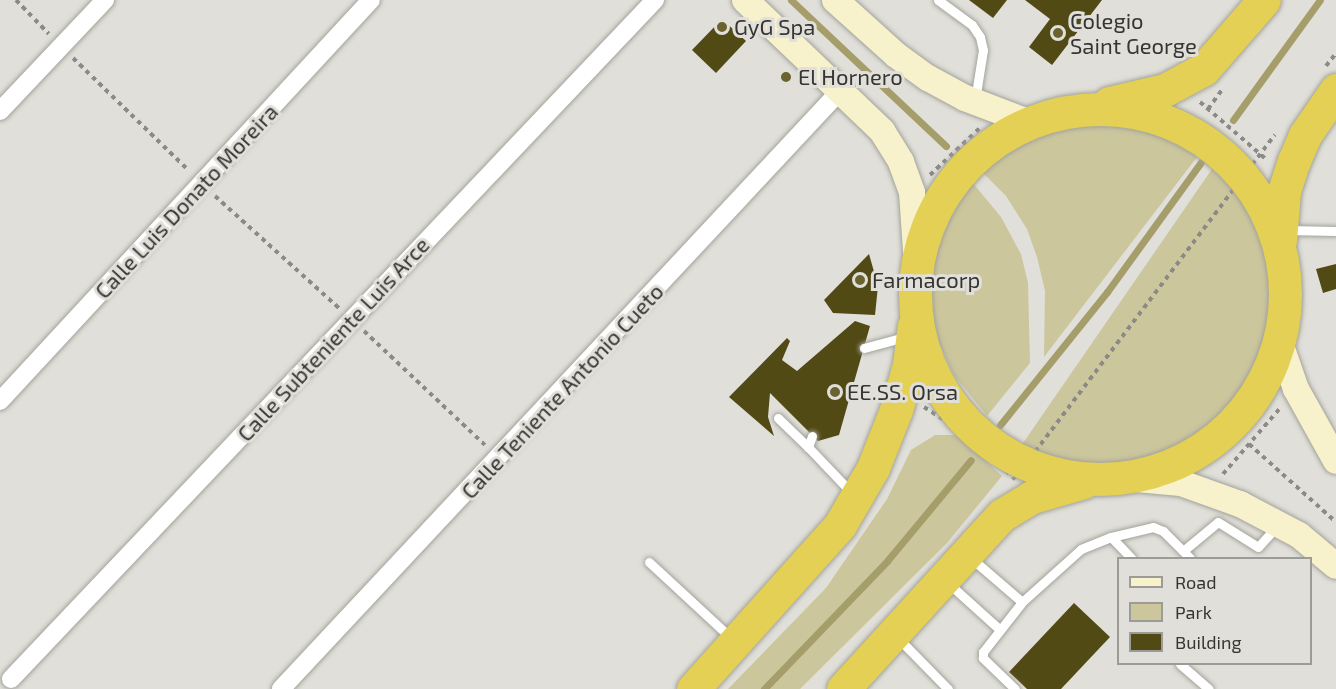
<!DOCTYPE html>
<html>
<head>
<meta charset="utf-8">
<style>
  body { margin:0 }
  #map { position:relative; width:1336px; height:689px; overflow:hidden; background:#e0dfd9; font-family:"Exo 2",sans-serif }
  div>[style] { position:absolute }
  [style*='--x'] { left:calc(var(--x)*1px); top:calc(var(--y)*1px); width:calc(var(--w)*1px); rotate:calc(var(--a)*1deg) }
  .green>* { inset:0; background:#ccc69d }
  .stream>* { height:7px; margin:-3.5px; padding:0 3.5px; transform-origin:3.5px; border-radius:3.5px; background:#a69e6a }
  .building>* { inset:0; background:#524a15 }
  .path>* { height:4px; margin-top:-2px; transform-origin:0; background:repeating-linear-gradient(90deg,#8b8a86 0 4.5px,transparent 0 9px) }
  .roads { filter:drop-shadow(0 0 2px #a3a39c) drop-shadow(0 0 2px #a3a39c) }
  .lane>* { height:9px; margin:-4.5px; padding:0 4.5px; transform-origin:4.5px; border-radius:4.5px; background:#fff }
  .street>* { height:18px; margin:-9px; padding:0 9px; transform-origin:9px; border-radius:9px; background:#fff }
  .secondary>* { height:26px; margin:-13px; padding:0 13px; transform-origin:13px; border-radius:13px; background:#f7f1cc }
  .highway>* { height:33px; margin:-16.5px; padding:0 16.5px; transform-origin:16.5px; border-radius:16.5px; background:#e3d054 }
  .highway>.ring { margin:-16.5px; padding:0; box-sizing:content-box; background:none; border:33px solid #e3d054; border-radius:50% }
  .dots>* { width:16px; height:16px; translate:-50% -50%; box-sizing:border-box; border:3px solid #e0dfd9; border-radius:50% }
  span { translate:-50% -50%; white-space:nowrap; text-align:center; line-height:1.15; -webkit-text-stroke:6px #e0dfd9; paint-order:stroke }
  .poi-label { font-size:22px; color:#363533 }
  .left { translate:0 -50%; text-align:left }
  .street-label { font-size:22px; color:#363533 }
  .legend { position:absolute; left:1117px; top:557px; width:195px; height:108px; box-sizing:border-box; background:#e0dfd9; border:2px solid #9c9b97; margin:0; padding:8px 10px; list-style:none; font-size:18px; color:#363533 }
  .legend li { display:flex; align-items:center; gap:12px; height:30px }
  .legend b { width:30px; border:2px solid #9c9b97 }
</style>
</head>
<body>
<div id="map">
  <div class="green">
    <div style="clip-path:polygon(1089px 125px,1142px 128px,1171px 138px,1197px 157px,1044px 357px,1045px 291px,1037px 257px,1027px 229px,1006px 196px,983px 173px,1007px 152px,1032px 137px)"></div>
    <div style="clip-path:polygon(1212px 169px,1254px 209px,1271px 264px,1271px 328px,1239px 400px,1205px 432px,1185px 444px,1129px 463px,1082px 465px,1021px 446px)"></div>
    <div style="clip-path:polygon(972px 182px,1001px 217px,1021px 254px,1028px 283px,1030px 363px,987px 416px,954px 375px,935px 334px,930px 290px,933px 255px,955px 206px)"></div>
    <div style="clip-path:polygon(935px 435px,957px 435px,1002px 476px,947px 543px,800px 689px,728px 689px,826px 588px,887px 499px,911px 450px)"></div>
  </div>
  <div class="stream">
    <div style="--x:791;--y:0;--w:213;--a:43.3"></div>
    <div style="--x:1233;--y:120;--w:148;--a:-54.1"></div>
    <div style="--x:1000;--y:425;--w:171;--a:-51.2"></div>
    <div style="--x:1107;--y:292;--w:160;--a:-54.1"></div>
    <div style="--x:764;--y:689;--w:178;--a:-46.1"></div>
    <div style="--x:887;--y:561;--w:131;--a:-50.3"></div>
  </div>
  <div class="building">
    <div style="clip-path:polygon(969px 0,1007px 0,993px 18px)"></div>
    <div style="clip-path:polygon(1025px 0,1102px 0,1052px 65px,1029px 47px,1050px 19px)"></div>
    <div style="clip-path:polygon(722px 19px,746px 41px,716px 73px,692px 50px)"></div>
    <div style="clip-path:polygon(869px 254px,878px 286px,875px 315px,833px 313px,824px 300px)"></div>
    <div style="clip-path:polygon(1336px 264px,1336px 289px,1323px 293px,1316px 269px)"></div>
    <div style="clip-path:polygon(855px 321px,870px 326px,839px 435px,818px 441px,770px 393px,768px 417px,774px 436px,729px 397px,787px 338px,790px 341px,782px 360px,797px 371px)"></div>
    <div style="clip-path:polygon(1074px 603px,1110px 637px,1061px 689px,1027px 689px,1009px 672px)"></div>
  </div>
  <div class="path">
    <div style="--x:16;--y:0;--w:47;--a:45.9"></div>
    <div style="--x:73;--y:58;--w:161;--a:44.2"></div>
    <div style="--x:1326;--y:66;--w:16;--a:-52"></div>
    <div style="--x:1200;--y:102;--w:89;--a:40.9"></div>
    <div style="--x:1208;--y:109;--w:24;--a:-54"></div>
    <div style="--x:930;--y:175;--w:70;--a:-43.3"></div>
    <div style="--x:215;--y:196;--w:167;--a:42.1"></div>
    <div style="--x:364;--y:331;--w:166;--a:43.3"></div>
    <div style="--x:924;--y:407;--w:50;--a:32.7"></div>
    <div style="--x:966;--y:434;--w:67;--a:42.6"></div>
    <div style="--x:1249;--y:444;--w:117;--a:41.9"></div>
    <div style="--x:1019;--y:473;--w:424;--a:-52.9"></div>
    <div style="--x:1223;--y:474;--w:89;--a:-49.1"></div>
  </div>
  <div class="roads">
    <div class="lane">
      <div style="--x:938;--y:0;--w:42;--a:36.3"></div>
      <div style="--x:972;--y:25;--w:14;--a:56"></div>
      <div style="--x:980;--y:37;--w:13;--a:77"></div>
      <div style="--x:983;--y:50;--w:51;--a:99.1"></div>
      <div style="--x:1286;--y:230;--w:50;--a:1.1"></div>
      <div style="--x:864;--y:348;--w:42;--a:-15"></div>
      <div style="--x:778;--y:418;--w:42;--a:44"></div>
      <div style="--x:812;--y:436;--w:12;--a:110"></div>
      <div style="--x:808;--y:447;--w:64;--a:46.3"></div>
      <div style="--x:1111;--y:537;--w:29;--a:46"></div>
      <div style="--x:1183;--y:551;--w:45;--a:-39.6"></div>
      <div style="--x:1218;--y:522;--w:47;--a:32"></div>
      <div style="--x:1258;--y:547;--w:28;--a:-48"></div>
      <div style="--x:971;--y:558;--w:67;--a:40.8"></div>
      <div style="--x:649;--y:562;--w:112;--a:42.8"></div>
      <div style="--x:947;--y:582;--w:70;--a:42.1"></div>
      <div style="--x:897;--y:637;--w:73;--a:45.6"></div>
      <div style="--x:1180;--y:664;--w:38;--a:41"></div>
      <div style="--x:1015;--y:689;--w:45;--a:-135.9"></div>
      <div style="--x:983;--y:658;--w:6;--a:-90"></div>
      <div style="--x:983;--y:652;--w:63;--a:-52"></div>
      <div style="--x:1022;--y:602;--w:79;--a:-41.9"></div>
      <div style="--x:1081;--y:549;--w:32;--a:-22"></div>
      <div style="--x:1111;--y:537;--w:43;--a:-13.4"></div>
      <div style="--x:1153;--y:527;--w:11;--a:22"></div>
      <div style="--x:1163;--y:531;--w:38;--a:45"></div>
    </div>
    <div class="street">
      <div style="--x:0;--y:111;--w:153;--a:-46.6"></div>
      <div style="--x:0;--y:401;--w:546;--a:-47.23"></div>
      <div style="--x:11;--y:679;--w:936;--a:-46.52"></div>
      <div style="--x:281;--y:689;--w:820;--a:-46.93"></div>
    </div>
    <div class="secondary">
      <div style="--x:745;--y:0;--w:190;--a:43.7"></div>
      <div style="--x:882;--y:131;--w:36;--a:58"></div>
      <div style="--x:901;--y:162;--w:32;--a:70"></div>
      <div style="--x:912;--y:192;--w:74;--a:86.1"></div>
      <div style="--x:835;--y:0;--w:82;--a:42"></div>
      <div style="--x:896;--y:55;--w:39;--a:36"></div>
      <div style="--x:928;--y:78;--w:42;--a:28.4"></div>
      <div style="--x:965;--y:98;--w:67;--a:20.9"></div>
      <div style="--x:1279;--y:340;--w:52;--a:70.9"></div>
      <div style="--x:1296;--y:389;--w:82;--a:60.9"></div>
      <div style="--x:1126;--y:478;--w:55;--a:5.2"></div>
      <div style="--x:1181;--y:483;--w:63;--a:19.6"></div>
      <div style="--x:1240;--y:504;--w:67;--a:27.7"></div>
      <div style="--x:1299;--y:535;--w:48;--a:40"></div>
    </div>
    <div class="highway">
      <div style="--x:1109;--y:103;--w:57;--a:-13.1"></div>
      <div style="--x:1165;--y:90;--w:44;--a:-28.3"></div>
      <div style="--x:1204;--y:69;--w:91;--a:-49"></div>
      <div class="ring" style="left:915px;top:109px;width:337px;height:337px"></div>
      <div style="--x:1280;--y:240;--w:49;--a:-85.3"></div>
      <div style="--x:1284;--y:191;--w:32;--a:-72"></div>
      <div style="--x:1294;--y:161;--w:28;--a:-67"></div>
      <div style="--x:1305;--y:135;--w:55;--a:-55.4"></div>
      <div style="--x:693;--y:689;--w:220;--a:-48.1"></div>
      <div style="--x:840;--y:525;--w:66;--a:-59.9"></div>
      <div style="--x:873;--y:468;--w:62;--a:-68.4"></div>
      <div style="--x:896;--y:410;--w:47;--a:-73.9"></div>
      <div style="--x:909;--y:365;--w:39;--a:-83"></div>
      <div style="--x:843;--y:689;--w:236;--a:-47.6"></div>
      <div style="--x:1002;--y:515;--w:35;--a:-31"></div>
      <div style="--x:1032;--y:497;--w:54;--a:-16.1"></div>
    </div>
  </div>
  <div class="dots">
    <div style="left:722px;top:27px;background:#6b632f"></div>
    <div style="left:1058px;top:33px;background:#6b632f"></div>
    <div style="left:786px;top:77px;background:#6b632f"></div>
    <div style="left:860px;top:280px;background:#6b632f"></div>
    <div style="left:835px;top:392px;background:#6b632f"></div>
  </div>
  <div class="poi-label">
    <span class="left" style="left:1070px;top:33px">Colegio<br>Saint George</span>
    <span class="left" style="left:734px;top:27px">GyG Spa</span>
    <span class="left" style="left:798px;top:77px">El Hornero</span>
    <span class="left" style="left:872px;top:280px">Farmacorp</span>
    <span class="left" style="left:847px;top:392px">EE.SS. Orsa</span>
  </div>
  <div class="street-label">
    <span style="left:186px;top:201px;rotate:-47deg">Calle Luis Donato Moreira</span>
    <span style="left:333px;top:339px;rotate:-47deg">Calle Subteniente Luis Arce</span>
    <span style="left:562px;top:391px;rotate:-47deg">Calle Teniente Antonio Cueto</span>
  </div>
  <ul class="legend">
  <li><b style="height:8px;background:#f7f1cc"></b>Road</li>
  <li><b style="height:16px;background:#ccc69d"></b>Park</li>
  <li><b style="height:16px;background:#524a15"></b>Building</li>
  </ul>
</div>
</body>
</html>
